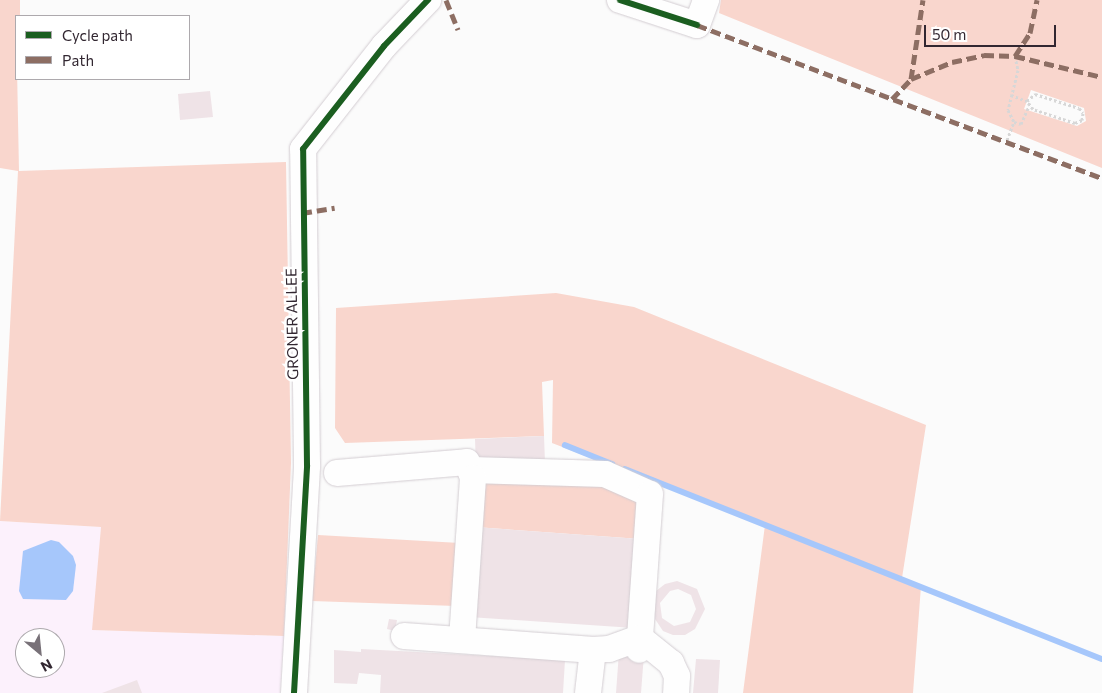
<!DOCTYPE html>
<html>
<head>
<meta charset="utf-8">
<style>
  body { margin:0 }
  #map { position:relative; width:1102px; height:693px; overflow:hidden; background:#fbfbfb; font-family:Commissioner,sans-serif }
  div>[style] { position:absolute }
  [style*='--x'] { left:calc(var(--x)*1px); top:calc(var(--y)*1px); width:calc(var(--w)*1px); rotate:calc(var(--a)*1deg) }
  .built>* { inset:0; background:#fcf1fc }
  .green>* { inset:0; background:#f9d6cd }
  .water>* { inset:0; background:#a6c7fb }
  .stream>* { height:5.5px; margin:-2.75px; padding:0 2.75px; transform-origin:2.75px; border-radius:2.75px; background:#a6c7fb }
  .building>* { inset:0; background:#efe3e7 }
  .path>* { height:3px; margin-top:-1.5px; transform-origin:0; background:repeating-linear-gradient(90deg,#d7d7d7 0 2.5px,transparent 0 5px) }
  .roads { filter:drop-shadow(0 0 1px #d3cdd2) drop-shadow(0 0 1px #d3cdd2) }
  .minor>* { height:26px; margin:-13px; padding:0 13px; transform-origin:13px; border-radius:13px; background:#fefefe }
  .quiet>* { height:5px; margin-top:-2.5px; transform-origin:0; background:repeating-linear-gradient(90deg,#8d6e63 0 10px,transparent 0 15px) }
  .cycleway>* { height:6px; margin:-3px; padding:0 3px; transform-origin:3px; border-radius:3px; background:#1b5e20 }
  span { translate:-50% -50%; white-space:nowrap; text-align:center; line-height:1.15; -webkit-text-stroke:5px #fff; paint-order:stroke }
  .street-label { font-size:15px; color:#322731 }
  .legend { position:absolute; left:15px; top:15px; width:175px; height:65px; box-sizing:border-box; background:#fff; border:1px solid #ada9ad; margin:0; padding:6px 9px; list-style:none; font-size:15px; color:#322731 }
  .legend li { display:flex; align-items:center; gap:10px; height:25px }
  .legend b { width:25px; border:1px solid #ada9ad }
  .north { position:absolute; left:15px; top:628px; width:50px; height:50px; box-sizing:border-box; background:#fff; border:1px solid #ada9ad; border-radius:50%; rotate:152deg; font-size:14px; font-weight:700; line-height:20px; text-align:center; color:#322731 }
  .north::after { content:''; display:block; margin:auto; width:18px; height:22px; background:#787178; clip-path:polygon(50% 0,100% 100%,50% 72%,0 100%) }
  .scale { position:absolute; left:924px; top:25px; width:132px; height:22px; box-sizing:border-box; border:2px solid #322731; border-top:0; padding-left:6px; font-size:15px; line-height:18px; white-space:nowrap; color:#322731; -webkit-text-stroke:4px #fff; paint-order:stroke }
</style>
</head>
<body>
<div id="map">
  <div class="built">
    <div style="clip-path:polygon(evenodd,0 521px,101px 527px,93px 630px,284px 636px,280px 693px,0 693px,0 521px,25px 638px,55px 638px,55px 668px,25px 668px,25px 638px)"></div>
  </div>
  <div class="green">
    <div style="clip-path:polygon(0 0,20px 0,20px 16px,16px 16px,19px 171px,286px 162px,291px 463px,284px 636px,92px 630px,101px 527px,0 521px,18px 171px,0 168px)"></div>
    <div style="clip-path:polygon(evenodd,721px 0,1102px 0,1102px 168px,719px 13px,721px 0,1031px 90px,1084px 108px,1086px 121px,1077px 126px,1024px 109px,1031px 90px)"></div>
    <div style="clip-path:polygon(556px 293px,634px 307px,926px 425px,902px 578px,921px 586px,913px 693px,743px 693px,765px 525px,552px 443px,553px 380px,542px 382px,544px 436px,345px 443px,335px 428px,336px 308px)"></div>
    <div style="clip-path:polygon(478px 479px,617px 484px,638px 494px,640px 539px,475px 527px)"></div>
    <div style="clip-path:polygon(318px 535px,460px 543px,456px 606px,312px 601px)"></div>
  </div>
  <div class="water">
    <div style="clip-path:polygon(51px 540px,59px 542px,73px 556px,76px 565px,73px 591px,66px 600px,23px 599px,19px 591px,23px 551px)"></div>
  </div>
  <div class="stream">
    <div style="--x:565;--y:445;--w:51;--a:22"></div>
    <div style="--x:625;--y:469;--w:513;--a:21.72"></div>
  </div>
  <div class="building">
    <div style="clip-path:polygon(210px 91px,213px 117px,180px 120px,178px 94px)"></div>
    <div style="clip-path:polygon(544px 436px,545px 463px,476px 466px,475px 439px)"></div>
    <div style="clip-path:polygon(475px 527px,640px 539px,634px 628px,469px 617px)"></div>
    <div style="clip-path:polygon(evenodd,677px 581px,697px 589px,705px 609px,695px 629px,685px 635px,673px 635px,663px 631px,651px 613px,656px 591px,665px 584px,677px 581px,678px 589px,691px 595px,696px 609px,690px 622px,674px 626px,662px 618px,660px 603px,670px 591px,678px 589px)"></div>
    <div style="clip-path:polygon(389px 619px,397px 620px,395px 631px,387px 629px)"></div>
    <div style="clip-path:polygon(361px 649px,565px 660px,563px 693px,380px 693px,381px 675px,359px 673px,357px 684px,334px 683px,334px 650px,361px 652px)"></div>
    <div style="clip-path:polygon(619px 652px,644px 654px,641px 693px,616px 693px)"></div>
    <div style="clip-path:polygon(696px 659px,720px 660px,718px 693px,693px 693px)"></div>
    <div style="clip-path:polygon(137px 680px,142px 693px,102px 693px)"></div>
  </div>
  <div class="path">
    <div style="--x:1015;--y:56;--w:14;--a:78"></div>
    <div style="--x:1018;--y:70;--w:41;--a:104"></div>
    <div style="--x:1008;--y:110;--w:13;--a:63"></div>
    <div style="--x:1014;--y:122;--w:7;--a:16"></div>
    <div style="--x:1021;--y:124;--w:20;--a:-66"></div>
    <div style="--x:1035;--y:94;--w:46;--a:17.7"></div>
    <div style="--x:1079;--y:108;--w:6;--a:51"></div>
    <div style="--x:1083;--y:113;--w:7;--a:98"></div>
    <div style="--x:1082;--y:120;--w:8;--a:157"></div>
    <div style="--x:1075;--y:123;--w:44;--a:-161.6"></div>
    <div style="--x:1033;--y:109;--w:10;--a:-127"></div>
    <div style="--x:1027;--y:101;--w:11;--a:-41"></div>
    <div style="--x:1011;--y:95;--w:17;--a:21"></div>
    <div style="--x:1007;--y:140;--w:19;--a:-69"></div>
  </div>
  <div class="roads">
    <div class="minor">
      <div style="--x:620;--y:0;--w:81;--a:18"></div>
      <div style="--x:697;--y:25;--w:27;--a:-70"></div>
      <div style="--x:471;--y:470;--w:134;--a:1.7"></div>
      <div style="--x:605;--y:474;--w:49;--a:24"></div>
      <div style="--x:650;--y:494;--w:156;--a:94"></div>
      <div style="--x:337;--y:473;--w:130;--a:-4.8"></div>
      <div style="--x:467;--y:462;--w:17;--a:69"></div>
      <div style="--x:473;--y:478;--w:162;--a:93.9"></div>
      <div style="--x:404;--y:636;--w:190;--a:4.2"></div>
      <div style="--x:593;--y:650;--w:16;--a:-4"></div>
      <div style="--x:609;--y:649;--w:33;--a:-20"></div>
      <div style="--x:640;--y:638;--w:40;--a:39"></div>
      <div style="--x:671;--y:663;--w:14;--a:65"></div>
      <div style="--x:677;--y:676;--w:17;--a:93"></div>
      <div style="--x:294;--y:693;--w:228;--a:-86.7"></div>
      <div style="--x:307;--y:465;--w:316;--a:-90.7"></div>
      <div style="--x:303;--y:149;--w:131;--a:-51.8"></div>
      <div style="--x:384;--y:46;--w:64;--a:-46.3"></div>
      <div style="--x:588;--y:693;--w:43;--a:-83.4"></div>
    </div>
  </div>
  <div class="quiet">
    <div style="--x:446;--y:0;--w:32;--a:68"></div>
    <div style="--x:697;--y:25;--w:433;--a:20.7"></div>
    <div style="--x:1015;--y:56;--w:27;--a:-57"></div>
    <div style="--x:1030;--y:33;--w:34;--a:-78"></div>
    <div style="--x:911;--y:79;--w:80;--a:-81.4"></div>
    <div style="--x:892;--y:99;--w:28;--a:-46"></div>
    <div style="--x:911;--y:79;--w:44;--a:-22.5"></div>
    <div style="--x:952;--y:62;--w:33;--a:-12"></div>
    <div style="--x:984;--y:55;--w:31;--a:2"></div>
    <div style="--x:1015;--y:56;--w:89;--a:13.6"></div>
    <div style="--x:302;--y:213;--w:33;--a:-9"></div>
  </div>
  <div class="cycleway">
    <div style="--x:620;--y:0;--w:81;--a:18"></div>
    <div style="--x:294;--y:693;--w:228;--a:-86.7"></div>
    <div style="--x:307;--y:465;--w:316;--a:-90.7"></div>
    <div style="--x:303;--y:149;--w:131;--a:-51.8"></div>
    <div style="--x:384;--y:46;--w:64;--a:-46.3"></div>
  </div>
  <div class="street-label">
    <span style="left:292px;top:324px;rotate:-91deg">GRONER ALLEE</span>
  </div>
  <ul class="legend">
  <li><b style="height:6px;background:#1b5e20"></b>Cycle path</li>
  <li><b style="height:6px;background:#8d6e63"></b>Path</li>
  </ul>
  <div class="north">N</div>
  <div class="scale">50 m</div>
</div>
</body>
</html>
